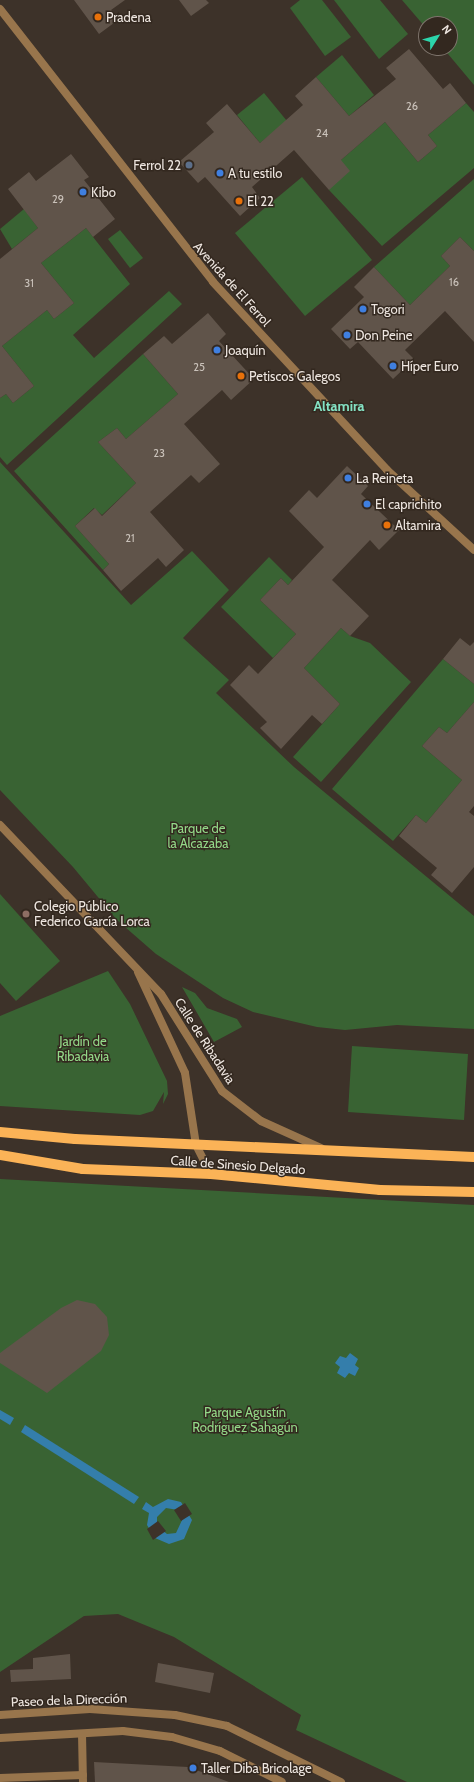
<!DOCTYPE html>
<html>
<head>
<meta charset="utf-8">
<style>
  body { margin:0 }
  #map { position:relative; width:474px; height:1782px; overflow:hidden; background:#3d3229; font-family:Cabin,sans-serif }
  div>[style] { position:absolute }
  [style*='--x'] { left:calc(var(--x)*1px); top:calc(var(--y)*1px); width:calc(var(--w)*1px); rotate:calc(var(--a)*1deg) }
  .green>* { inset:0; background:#396333 }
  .water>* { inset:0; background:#347eab }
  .pier>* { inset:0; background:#3d3229 }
  .building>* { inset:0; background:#60544a }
  .minor>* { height:8px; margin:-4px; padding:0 4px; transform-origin:4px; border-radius:4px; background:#98754c }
  .tertiary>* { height:8px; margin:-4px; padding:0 4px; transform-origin:4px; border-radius:4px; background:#98754c }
  .primary>* { height:10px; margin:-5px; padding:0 5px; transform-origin:5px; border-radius:5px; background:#fbb357 }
  .dots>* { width:11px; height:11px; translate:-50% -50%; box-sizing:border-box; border:2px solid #33281f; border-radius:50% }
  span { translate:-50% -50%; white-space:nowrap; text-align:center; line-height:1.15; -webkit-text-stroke:3px #33281f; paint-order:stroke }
  .number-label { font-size:11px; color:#cac2ba }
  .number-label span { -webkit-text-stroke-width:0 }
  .poi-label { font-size:13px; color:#eee6e0 }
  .left { translate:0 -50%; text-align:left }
  .right { translate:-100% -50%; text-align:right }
  .street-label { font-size:13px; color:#eee6e0 }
  .park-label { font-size:13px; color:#93d988 }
  .neighbourhood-label { font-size:14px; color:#84e2c4; font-weight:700 }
  .north { position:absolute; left:418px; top:16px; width:40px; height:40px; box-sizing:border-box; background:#33281f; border:1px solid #7e746c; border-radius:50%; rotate:53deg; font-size:11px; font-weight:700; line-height:16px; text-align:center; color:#eee6e0 }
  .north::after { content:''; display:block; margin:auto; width:14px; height:18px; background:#2cd5ab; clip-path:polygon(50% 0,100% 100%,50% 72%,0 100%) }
</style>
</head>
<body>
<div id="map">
  <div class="green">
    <div style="clip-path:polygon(300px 0,322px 0,351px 37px,325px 56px,290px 8px)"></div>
    <div style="clip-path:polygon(334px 0,380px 0,408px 34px,379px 59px)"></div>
    <div style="clip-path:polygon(402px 0,474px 0,474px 85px,443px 48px,450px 48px,450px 24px,426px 24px,426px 28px)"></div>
    <div style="clip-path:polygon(342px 55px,374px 95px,349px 116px,316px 77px)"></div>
    <div style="clip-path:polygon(264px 93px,287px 121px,260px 143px,237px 115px)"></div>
    <div style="clip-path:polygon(466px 103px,474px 112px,474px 168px,382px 246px,329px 190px,341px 160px,385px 122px,418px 162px,437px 146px,428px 135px)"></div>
    <div style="clip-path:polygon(302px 177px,372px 260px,305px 316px,235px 233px)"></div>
    <div style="clip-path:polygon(474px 179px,474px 251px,460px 237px,441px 256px,450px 266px,410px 305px,374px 267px)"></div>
    <div style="clip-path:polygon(24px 209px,38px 228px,12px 249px,0 229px)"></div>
    <div style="clip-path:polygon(86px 228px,130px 284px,73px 335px,94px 358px,169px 291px,182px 304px,7px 465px,0 457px,0 398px,6px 394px,13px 403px,34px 386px,2px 346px,47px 310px,54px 319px,74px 303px,41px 263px)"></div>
    <div style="clip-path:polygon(120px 230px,143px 258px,130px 268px,108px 239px)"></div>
    <div style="clip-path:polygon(143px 354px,178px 394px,126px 439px,117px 428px,98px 442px,136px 483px,102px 515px,94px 508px,75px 526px,109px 564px,103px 570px,14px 471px)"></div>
    <div style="clip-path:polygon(0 462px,131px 605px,192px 551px,229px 590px,183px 638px,229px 680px,216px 693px,294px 767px,474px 916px,474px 1029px,397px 1025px,345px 1030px,317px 1027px,253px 1012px,223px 998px,156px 954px,117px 920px,73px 867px,0 790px)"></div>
    <div style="clip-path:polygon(269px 557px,292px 580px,288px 585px,281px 578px,260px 600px,296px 634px,273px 658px,221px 607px)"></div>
    <div style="clip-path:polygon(341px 628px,350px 636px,370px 643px,411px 682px,321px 782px,293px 757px,340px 704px,304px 668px)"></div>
    <div style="clip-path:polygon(443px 659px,474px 684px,474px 702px,447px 733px,439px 727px,422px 746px,462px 780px,426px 823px,416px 815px,393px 841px,332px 789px)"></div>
    <div style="clip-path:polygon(0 894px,60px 961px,16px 1001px,0 983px)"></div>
    <div style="clip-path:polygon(108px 971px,130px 1004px,167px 1081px,168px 1094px,163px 1104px,164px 1092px,153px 1111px,140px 1115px,0 1106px,0 1016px)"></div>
    <div style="clip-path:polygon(182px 987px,195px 993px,207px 1008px,237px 1019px,242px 1027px,214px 1042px)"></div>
    <div style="clip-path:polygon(352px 1046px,468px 1054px,464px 1120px,348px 1112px)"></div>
    <div style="clip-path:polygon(0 1179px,474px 1205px,474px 1782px,407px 1782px,296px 1730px,301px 1715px,174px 1637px,118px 1614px,84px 1616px,0 1672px)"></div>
  </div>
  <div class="water">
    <div style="clip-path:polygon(350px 1353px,358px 1359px,355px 1365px,359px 1368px,355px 1376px,349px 1373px,345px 1378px,337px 1373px,340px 1367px,335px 1363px,340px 1356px,346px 1358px)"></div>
    <div style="clip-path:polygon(0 1410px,14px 1418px,10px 1425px,0 1419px)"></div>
    <div style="clip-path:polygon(25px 1425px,139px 1497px,134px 1504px,21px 1432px)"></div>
    <div style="clip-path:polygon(evenodd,168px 1499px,181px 1502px,192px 1520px,184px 1539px,169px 1544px,155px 1538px,147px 1525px,149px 1513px,142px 1509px,146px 1502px,153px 1507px,168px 1499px,166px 1508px,178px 1510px,183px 1518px,176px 1533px,167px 1534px,157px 1526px,157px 1517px,166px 1508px)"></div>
  </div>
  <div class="pier">
    <div style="clip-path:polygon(185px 1503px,192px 1514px,181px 1521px,174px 1510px)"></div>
    <div style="clip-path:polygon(158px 1521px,166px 1531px,153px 1540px,147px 1529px)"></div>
  </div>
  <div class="building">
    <div style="clip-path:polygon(74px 0,125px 0,111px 10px,118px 20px,99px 34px)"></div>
    <div style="clip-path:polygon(179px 0,206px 0,209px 3px,191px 16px)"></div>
    <div style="clip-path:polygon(409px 49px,443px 89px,450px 83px,466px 103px,428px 135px,437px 146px,418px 162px,385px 122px,341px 160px,350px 171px,329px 190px,294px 150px,252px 187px,260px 198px,240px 216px,205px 177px,198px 183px,179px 162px,214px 132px,206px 123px,227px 104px,260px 143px,303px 105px,295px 96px,316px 77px,349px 116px,396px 79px,386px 68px)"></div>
    <div style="clip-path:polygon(71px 154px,89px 177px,84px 180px,115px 219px,93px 237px,86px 228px,41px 263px,74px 303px,54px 319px,47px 310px,2px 346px,34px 386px,13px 403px,6px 394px,0 398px,0 259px,38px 228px,8px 189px,29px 172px,36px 181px)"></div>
    <div style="clip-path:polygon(460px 237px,474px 251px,474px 342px,445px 311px,405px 350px,414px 359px,393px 379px,358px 342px,350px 349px,331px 329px,364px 297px,354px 287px,374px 267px,410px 305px,450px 266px,441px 256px)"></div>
    <div style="clip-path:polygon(208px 313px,226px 334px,219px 341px,254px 379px,231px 400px,222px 390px,184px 424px,220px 464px,199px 483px,191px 475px,150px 512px,184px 550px,166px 567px,158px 558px,121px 591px,103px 570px,109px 564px,75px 526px,95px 508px,102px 516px,136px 483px,98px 442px,117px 428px,126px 439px,178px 394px,143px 354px,164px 336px,172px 344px)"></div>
    <div style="clip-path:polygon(347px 466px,368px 486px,361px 494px,399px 530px,379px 550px,370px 540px,332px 580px,369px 616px,350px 636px,341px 628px,304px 668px,340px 704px,322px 724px,312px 715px,281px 749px,260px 728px,267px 722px,230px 685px,249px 665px,258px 674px,296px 634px,260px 600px,281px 578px,288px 585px,324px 547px,289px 511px,309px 490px,317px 498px)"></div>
    <div style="clip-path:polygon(460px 638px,470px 646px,474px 642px,474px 684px,443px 659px)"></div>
    <div style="clip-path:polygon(474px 702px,474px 806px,469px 812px,474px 816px,474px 867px,452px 893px,431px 875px,437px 868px,399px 836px,416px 815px,426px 823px,462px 780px,422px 746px,439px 727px,447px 733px)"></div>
    <div style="clip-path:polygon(77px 1300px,95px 1304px,107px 1317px,109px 1335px,101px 1351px,47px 1393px,0 1363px,0 1353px,61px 1308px)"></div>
    <div style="clip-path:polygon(70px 1654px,71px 1679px,11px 1682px,10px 1670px,33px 1669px,33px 1658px)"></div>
    <div style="clip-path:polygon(158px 1663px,214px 1673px,210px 1693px,155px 1682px)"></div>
    <div style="clip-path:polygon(94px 1762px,188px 1767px,229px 1782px,95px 1782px)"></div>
  </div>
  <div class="minor">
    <div style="--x:0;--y:9;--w:346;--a:52"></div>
    <div style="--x:213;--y:282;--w:256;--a:47.2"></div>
    <div style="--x:387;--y:470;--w:118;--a:42.6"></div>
    <div style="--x:0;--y:825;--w:233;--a:46.4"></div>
    <div style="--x:161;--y:994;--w:115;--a:57.8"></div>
    <div style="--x:222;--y:1091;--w:49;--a:37.6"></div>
    <div style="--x:261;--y:1121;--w:66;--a:24.2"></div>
    <div style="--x:138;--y:972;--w:111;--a:65"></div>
    <div style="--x:185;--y:1073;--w:73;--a:81.3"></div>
    <div style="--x:196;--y:1145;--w:33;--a:63"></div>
    <div style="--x:82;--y:1734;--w:48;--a:88.8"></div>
    <div style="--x:0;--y:1778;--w:83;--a:-2.1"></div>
  </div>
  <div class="tertiary">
    <div style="--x:0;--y:1715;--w:90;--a:-3.8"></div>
    <div style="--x:90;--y:1709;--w:85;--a:4"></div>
    <div style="--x:175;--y:1715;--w:53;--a:11.9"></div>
    <div style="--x:227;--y:1726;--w:127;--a:26.2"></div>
    <div style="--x:0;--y:1738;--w:123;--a:-3.3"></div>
    <div style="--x:123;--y:1731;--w:49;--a:7"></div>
    <div style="--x:172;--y:1737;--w:50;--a:16.3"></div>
    <div style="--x:220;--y:1751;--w:69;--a:26.6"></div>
  </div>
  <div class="primary">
    <div style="--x:0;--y:1132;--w:75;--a:5.3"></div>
    <div style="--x:75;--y:1139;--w:399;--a:2.6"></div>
    <div style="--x:0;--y:1155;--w:84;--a:9.6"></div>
    <div style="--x:83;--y:1169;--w:128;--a:2.2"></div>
    <div style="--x:211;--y:1174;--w:170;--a:5.4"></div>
    <div style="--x:380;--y:1190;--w:94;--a:1.2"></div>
  </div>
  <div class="dots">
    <div style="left:98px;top:17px;background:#e8710a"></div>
    <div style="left:189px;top:165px;background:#5c6f8a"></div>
    <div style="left:220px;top:173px;background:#3f7fe0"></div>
    <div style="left:83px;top:192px;background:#3f7fe0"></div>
    <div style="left:239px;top:201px;background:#e8710a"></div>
    <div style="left:363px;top:309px;background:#3f7fe0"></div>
    <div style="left:347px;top:335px;background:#3f7fe0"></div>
    <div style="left:217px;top:350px;background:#3f7fe0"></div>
    <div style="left:393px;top:366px;background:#3f7fe0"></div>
    <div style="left:241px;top:376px;background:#e8710a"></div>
    <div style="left:348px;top:478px;background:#3f7fe0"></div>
    <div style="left:367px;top:504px;background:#3f7fe0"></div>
    <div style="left:387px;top:525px;background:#e8710a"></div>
    <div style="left:26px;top:914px;background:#8d6e63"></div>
    <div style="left:193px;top:1768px;background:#3f7fe0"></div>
  </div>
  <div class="number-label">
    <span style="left:412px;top:106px">26</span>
    <span style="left:322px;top:133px">24</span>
    <span style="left:58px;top:199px">29</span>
    <span style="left:454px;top:282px">16</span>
    <span style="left:29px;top:283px">31</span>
    <span style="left:199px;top:367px">25</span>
    <span style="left:159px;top:453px">23</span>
    <span style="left:130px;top:538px">21</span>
  </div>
  <div class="poi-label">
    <span class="left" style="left:106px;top:17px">Pradena</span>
    <span class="right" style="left:181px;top:165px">Ferrol 22</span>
    <span class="left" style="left:228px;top:173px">A tu estilo</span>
    <span class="left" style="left:91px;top:192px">Kibo</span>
    <span class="left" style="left:247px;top:201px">El 22</span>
    <span class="left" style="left:371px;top:309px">Togori</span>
    <span class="left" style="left:355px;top:335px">Don Peine</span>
    <span class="left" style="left:225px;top:350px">Joaquín</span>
    <span class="left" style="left:401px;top:366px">Híper Euro</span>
    <span class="left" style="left:249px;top:376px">Petiscos Galegos</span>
    <span class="left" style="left:356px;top:478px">La Reineta</span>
    <span class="left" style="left:375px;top:504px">El caprichito</span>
    <span class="left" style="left:395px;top:525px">Altamira</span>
    <span class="left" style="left:34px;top:914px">Colegio Público<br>Federico García Lorca</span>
    <span class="left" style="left:201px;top:1768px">Taller Diba Bricolage</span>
  </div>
  <div class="street-label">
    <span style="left:232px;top:284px;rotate:48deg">Avenida de El Ferrol</span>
    <span style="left:205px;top:1041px;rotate:57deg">Calle de Ribadavia</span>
    <span style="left:238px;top:1165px;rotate:4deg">Calle de Sinesio Delgado</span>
    <span style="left:69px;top:1700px;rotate:-2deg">Paseo de la Dirección</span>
  </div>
  <div class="park-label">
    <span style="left:198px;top:836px">Parque de<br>la Alcazaba</span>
    <span style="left:83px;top:1049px">Jardín de<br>Ribadavia</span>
    <span style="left:245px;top:1420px">Parque Agustín<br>Rodríguez Sahagún</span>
  </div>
  <div class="neighbourhood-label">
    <span style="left:339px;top:406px">Altamira</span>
  </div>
  <div class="north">N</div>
</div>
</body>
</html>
